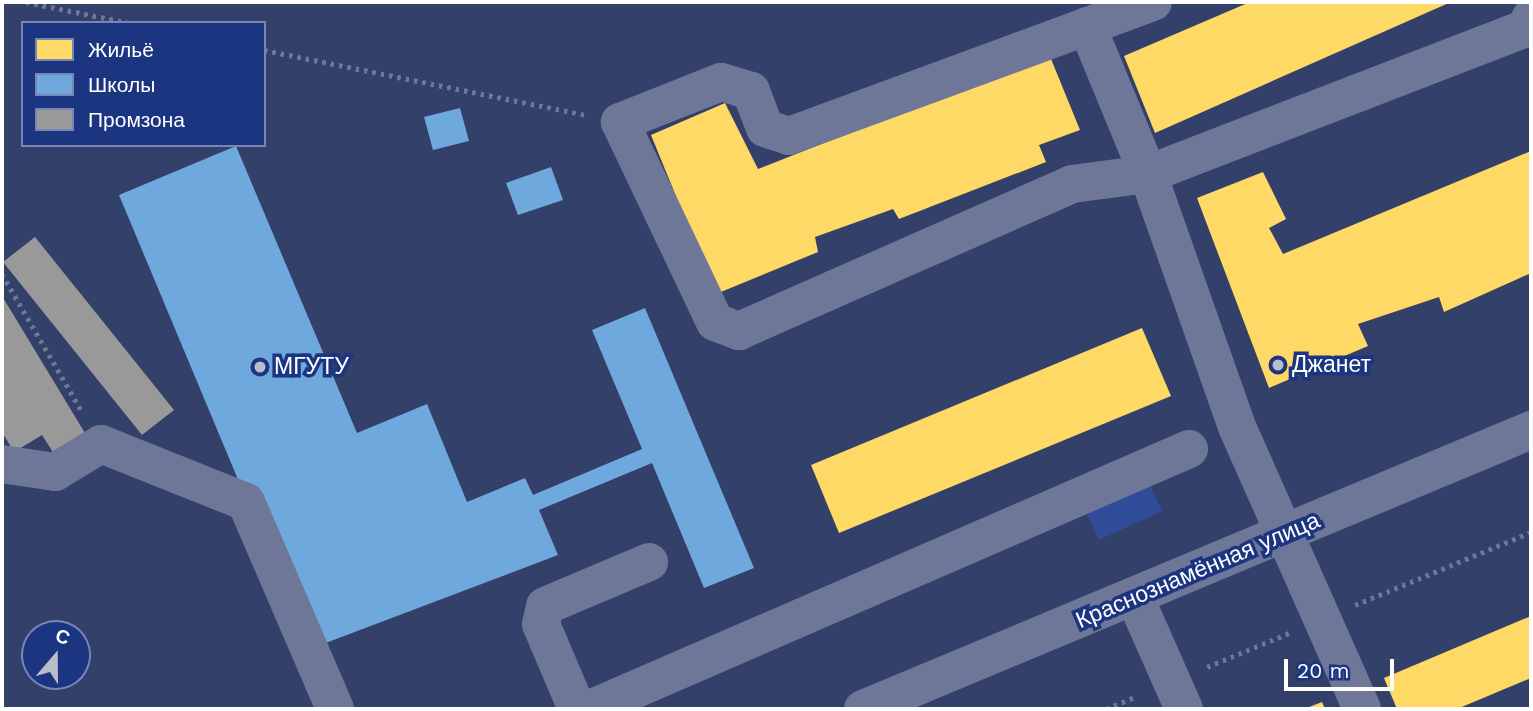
<!DOCTYPE html>
<html>
<head>
<meta charset="utf-8">
<style>
  body { margin:0 }
  #map { position:relative; width:1533px; height:711px; overflow:hidden; background:#33406a; font-family:"Work Sans",sans-serif }
  div>[style] { position:absolute }
  [style*='--x'] { left:calc(var(--x)*1px); top:calc(var(--y)*1px); width:calc(var(--w)*1px); rotate:calc(var(--a)*1deg) }
  .green>* { inset:0; background:#304b98 }
  .homes>* { inset:0; background:#ffd966 }
  .schools>* { inset:0; background:#6fa8dc }
  .industry>* { inset:0; background:#999 }
  .path>* { height:4.5px; margin-top:-2.25px; transform-origin:0; background:repeating-linear-gradient(90deg,#6e7798 0 3.5px,transparent 0 8.5px) }
  .minor>* { height:38px; margin:-19px; padding:0 19px; transform-origin:19px; border-radius:19px; background:#6e7798 }
  .dots>* { width:19px; height:19px; translate:-50% -50%; box-sizing:border-box; border:4px solid #1c3580; border-radius:50% }
  span { translate:-50% -50%; white-space:nowrap; text-align:center; line-height:1.15; -webkit-text-stroke:7px #1c3580; paint-order:stroke }
  .poi-label { font-size:23px; color:#fff }
  .left { translate:0 -50%; text-align:left }
  .street-label { font-size:23px; color:#fff }
  .frame { position:absolute; inset:0; border:4px solid #fff; pointer-events:none }
  .legend { position:absolute; left:21px; top:21px; width:245px; height:126px; box-sizing:border-box; background:#1c3580; border:2px solid #7786b3; margin:0; padding:9px 12px; list-style:none; font-size:21px; color:#fff }
  .legend li { display:flex; align-items:center; gap:14px; height:35px }
  .legend b { width:35px; border:2px solid #7786b3 }
  .north { position:absolute; left:21px; top:620px; width:70px; height:70px; box-sizing:border-box; background:#1c3580; border:2px solid #7786b3; border-radius:50%; rotate:20deg; font-size:19px; font-weight:700; line-height:28px; text-align:center; color:#fff }
  .north::after { content:''; display:block; margin:auto; width:24px; height:32px; background:#b8bccb; clip-path:polygon(50% 0,100% 100%,50% 72%,0 100%) }
  .scale { position:absolute; left:1284px; top:659px; width:110px; height:32px; box-sizing:border-box; border:4px solid #fff; border-top:0; padding-left:9px; font-size:21px; line-height:24px; white-space:nowrap; color:#fff; -webkit-text-stroke:5px #1c3580; paint-order:stroke }
</style>
</head>
<body>
<div id="map">
  <div class="green">
    <div style="clip-path:polygon(1147px 479px,1162px 511px,1099px 540px,1084px 508px)"></div>
  </div>
  <div class="homes">
    <div style="clip-path:polygon(1250px 2px,1451px 2px,1155px 133px,1124px 56px)"></div>
    <div style="clip-path:polygon(1049px 54px,1080px 130px,1039px 145px,1046px 162px,899px 219px,893px 209px,815px 237px,818px 252px,716px 294px,651px 135px,725px 103px,758px 169px)"></div>
    <div style="clip-path:polygon(1531px 151px,1531px 273px,1444px 312px,1439px 297px,1358px 324px,1368px 346px,1269px 388px,1197px 198px,1263px 172px,1286px 219px,1269px 228px,1283px 254px)"></div>
    <div style="clip-path:polygon(1142px 328px,1171px 396px,839px 533px,811px 465px)"></div>
    <div style="clip-path:polygon(1531px 616px,1531px 678px,1457px 709px,1397px 709px,1384px 678px)"></div>
    <div style="clip-path:polygon(1322px 702px,1325px 709px,1304px 709px)"></div>
  </div>
  <div class="schools">
    <div style="clip-path:polygon(460px 108px,469px 141px,433px 150px,424px 117px)"></div>
    <div style="clip-path:polygon(236px 146px,357px 433px,427px 404px,467px 502px,525px 478px,533px 495px,642px 449px,592px 330px,645px 308px,754px 568px,704px 588px,652px 463px,539px 510px,558px 555px,323px 644px,252px 513px,119px 195px)"></div>
    <div style="clip-path:polygon(551px 167px,563px 200px,518px 215px,506px 183px)"></div>
  </div>
  <div class="industry">
    <div style="clip-path:polygon(35px 237px,174px 410px,142px 435px,3px 262px)"></div>
    <div style="clip-path:polygon(2px 296px,88px 438px,56px 457px,42px 435px,14px 452px,2px 432px)"></div>
  </div>
  <div class="path">
    <div style="--x:26;--y:2;--w:106;--a:11.4"></div>
    <div style="--x:264;--y:50;--w:328;--a:11.4"></div>
    <div style="--x:2;--y:274;--w:161;--a:59.8"></div>
    <div style="--x:1355;--y:605;--w:191;--a:-22.5"></div>
    <div style="--x:1207;--y:667;--w:89;--a:-22.5"></div>
    <div style="--x:1106;--y:709;--w:34;--a:-23"></div>
  </div>
  <div class="minor">
    <div style="--x:1153;--y:2;--w:388;--a:159.8"></div>
    <div style="--x:789;--y:136;--w:25;--a:-162"></div>
    <div style="--x:765;--y:128;--w:40;--a:-111"></div>
    <div style="--x:751;--y:91;--w:31;--a:-163"></div>
    <div style="--x:721;--y:82;--w:109;--a:158.4"></div>
    <div style="--x:620;--y:122;--w:221;--a:64.6"></div>
    <div style="--x:715;--y:322;--w:26;--a:21"></div>
    <div style="--x:739;--y:331;--w:364;--a:-23.8"></div>
    <div style="--x:1072;--y:184;--w:77;--a:-7.5"></div>
    <div style="--x:1148;--y:174;--w:405;--a:-21.1"></div>
    <div style="--x:1526;--y:28;--w:12;--a:-66"></div>
    <div style="--x:1087;--y:26;--w:160;--a:67.6"></div>
    <div style="--x:1148;--y:174;--w:270;--a:70.6"></div>
    <div style="--x:1238;--y:429;--w:306;--a:66.1"></div>
    <div style="--x:2;--y:464;--w:54;--a:8.6"></div>
    <div style="--x:55;--y:472;--w:54;--a:-31.3"></div>
    <div style="--x:101;--y:444;--w:156;--a:21.8"></div>
    <div style="--x:246;--y:502;--w:225;--a:66.7"></div>
    <div style="--x:1135;--y:598;--w:121;--a:66.2"></div>
    <div style="--x:577;--y:709;--w:92;--a:-113"></div>
    <div style="--x:541;--y:624;--w:18;--a:-77"></div>
    <div style="--x:545;--y:606;--w:113;--a:-22.9"></div>
    <div style="--x:590;--y:709;--w:653;--a:-23.46"></div>
    <div style="--x:863;--y:709;--w:724;--a:-22.67"></div>
  </div>
  <div class="dots">
    <div style="left:1278px;top:365px;background:#b8bccb"></div>
    <div style="left:260px;top:367px;background:#b8bccb"></div>
  </div>
  <div class="poi-label">
    <span class="left" style="left:1292px;top:365px">Джанет</span>
    <span class="left" style="left:274px;top:367px">МГУТУ</span>
  </div>
  <div class="street-label">
    <span style="left:1198px;top:571px;rotate:-23deg">Краснознамённая улица</span>
  </div>
  <div class="frame"></div>
  <ul class="legend">
  <li><b style="height:19px;background:#ffd966"></b>Жильё</li>
  <li><b style="height:19px;background:#6fa8dc"></b>Школы</li>
  <li><b style="height:19px;background:#999"></b>Промзона</li>
  </ul>
  <div class="north">С</div>
  <div class="scale">20 m</div>
</div>
</body>
</html>
